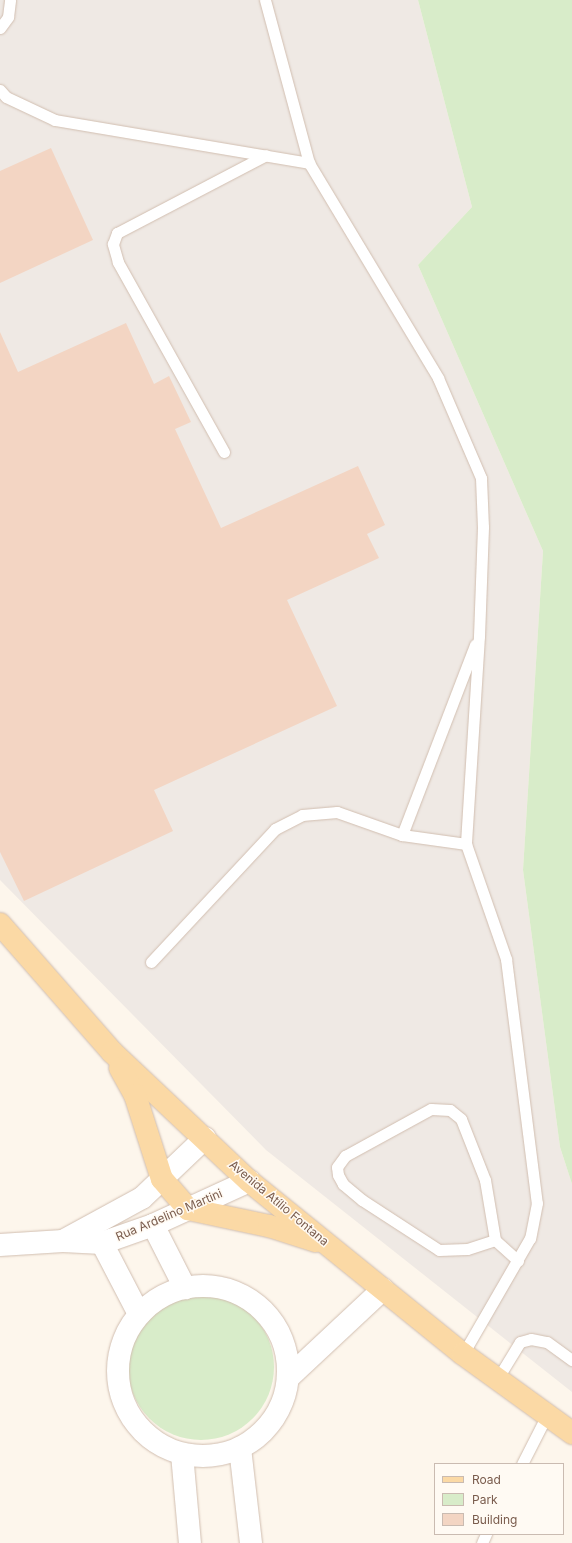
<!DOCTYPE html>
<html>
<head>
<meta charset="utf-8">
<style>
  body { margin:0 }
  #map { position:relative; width:572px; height:1543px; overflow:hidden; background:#fdf6ec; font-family:Inter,sans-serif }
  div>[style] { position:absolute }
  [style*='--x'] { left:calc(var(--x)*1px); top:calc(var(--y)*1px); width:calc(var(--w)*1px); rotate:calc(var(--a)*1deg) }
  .industrial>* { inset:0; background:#efe9e4 }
  .green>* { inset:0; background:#d8ecc9 }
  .round { border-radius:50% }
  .building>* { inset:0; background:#f3d5c3 }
  .roads { filter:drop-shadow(0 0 1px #d1beb0) drop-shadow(0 0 1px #d1beb0) }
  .lane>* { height:11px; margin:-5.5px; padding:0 5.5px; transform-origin:5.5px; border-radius:5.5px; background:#fff }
  .street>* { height:22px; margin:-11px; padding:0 11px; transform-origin:11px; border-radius:11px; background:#fff }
  .street>.ring { margin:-11px; padding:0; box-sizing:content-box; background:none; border:22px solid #fff; border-radius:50% }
  .secondary>* { height:22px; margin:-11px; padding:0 11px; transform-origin:11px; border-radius:11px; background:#fff }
  .primary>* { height:22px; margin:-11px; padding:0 11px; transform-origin:11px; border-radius:11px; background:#fbd9a5 }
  span { translate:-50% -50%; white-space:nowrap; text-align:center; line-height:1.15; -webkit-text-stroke:3px #fffaf3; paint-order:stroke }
  .street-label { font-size:12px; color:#7a5c4d }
  .legend { position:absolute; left:434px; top:1463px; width:130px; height:72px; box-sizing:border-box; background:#fffaf3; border:1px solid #cabbb1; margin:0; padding:5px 7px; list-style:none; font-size:12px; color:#7a5c4d }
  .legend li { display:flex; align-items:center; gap:8px; height:20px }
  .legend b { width:20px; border:1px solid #cabbb1 }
</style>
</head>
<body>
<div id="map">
  <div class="industrial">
    <div style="clip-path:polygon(0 0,418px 0,472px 207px,418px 265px,543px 551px,523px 870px,560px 1147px,572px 1184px,572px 1392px,266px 1150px,0 880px)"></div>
  </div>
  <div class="green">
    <div style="clip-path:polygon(418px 0,572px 0,572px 1184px,560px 1147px,523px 870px,543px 551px,418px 265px,472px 207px)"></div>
    <div class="round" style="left:128px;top:1294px;width:146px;height:146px"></div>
  </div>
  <div class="building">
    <div style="clip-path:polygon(51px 148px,93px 240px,0 283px,0 171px)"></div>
    <div style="clip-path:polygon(126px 323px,154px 384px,169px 376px,191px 422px,175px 429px,221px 528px,358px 466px,385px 525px,367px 534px,379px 558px,287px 600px,337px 706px,154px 790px,173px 831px,24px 901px,0 852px,0 332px,18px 372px)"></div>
  </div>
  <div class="roads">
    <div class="lane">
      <div style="--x:265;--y:0;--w:169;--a:74.9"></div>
      <div style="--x:309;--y:163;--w:251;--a:59"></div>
      <div style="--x:438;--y:378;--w:109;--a:66.7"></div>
      <div style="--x:481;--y:478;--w:49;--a:87.7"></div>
      <div style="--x:483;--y:527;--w:109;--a:92.1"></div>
      <div style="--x:479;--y:636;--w:208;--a:93.6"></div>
      <div style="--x:466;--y:844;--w:122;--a:70.8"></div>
      <div style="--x:506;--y:959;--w:246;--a:82.8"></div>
      <div style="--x:537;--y:1203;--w:36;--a:101"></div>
      <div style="--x:530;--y:1238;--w:134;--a:120"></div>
      <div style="--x:0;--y:28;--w:14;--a:-54"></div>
      <div style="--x:8;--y:17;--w:17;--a:-83"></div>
      <div style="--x:0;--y:90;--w:9;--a:49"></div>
      <div style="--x:6;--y:97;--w:54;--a:25.1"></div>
      <div style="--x:55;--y:120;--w:258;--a:9.6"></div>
      <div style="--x:224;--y:452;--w:218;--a:-119.2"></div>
      <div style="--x:118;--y:262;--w:19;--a:-106"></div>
      <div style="--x:113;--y:244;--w:12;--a:-70"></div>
      <div style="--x:117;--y:233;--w:168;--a:-27.6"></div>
      <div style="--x:402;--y:835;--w:204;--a:-69"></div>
      <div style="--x:151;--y:962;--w:182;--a:-47"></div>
      <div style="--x:275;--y:829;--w:30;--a:-27"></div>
      <div style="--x:302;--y:815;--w:35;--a:-5"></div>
      <div style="--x:337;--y:812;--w:69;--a:19.5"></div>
      <div style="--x:402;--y:835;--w:65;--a:8"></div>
      <div style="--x:495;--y:1240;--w:29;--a:162"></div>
      <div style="--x:467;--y:1249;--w:28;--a:178"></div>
      <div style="--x:439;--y:1250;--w:92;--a:-147"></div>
      <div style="--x:362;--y:1200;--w:25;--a:-140"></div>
      <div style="--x:343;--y:1184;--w:10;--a:-119"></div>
      <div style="--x:338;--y:1175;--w:8;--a:-97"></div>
      <div style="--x:337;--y:1167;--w:14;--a:-54"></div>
      <div style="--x:345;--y:1156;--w:98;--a:-28.7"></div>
      <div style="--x:431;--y:1109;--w:19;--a:3"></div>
      <div style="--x:450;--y:1110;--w:14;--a:39"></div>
      <div style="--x:461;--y:1119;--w:66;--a:68.5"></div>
      <div style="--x:485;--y:1180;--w:61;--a:80.5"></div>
      <div style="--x:495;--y:1240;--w:31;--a:42"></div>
      <div style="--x:498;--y:1378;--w:42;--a:-58.6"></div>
      <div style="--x:520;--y:1342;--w:11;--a:-15"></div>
      <div style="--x:531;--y:1339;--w:16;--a:11"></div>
      <div style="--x:547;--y:1342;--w:31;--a:36"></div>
      <div style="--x:522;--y:1464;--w:55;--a:-63"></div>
      <div style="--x:482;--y:1543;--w:10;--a:-66"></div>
    </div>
    <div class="street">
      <div style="--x:153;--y:1225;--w:71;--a:63.1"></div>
      <div style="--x:102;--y:1243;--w:80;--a:62.5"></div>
      <div class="ring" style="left:118px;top:1286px;width:148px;height:148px"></div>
      <div style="--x:288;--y:1378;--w:130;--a:-43.1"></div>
      <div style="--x:240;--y:1448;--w:96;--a:83.4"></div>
      <div style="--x:182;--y:1454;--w:89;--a:84.9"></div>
    </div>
    <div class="secondary">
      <div style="--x:63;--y:1241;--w:90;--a:-28.6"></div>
      <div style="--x:142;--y:1198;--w:87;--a:-43.6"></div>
      <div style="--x:0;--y:1245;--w:63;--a:-3.6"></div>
      <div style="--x:63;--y:1241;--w:39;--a:3"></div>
      <div style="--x:102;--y:1243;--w:54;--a:-19.4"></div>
      <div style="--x:153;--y:1225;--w:106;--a:-24.6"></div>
    </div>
    <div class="primary">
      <div style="--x:0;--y:924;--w:170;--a:48.8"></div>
      <div style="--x:112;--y:1052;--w:188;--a:43.3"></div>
      <div style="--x:249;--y:1181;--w:275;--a:39"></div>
      <div style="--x:463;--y:1354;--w:135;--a:35.9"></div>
      <div style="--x:120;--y:1068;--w:31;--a:61"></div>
      <div style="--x:135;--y:1095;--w:88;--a:72.2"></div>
      <div style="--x:162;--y:1179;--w:40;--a:49"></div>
      <div style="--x:188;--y:1209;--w:83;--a:11.9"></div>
      <div style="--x:269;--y:1226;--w:49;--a:17.7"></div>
    </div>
  </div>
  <div class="street-label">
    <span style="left:279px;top:1203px;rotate:40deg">Avenida Atílio Fontana</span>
    <span style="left:169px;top:1215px;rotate:-23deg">Rua Ardelino Martini</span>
  </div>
  <ul class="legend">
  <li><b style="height:5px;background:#fbd9a5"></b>Road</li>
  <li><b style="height:11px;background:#d8ecc9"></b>Park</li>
  <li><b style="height:11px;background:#f3d5c3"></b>Building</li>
  </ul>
</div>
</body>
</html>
